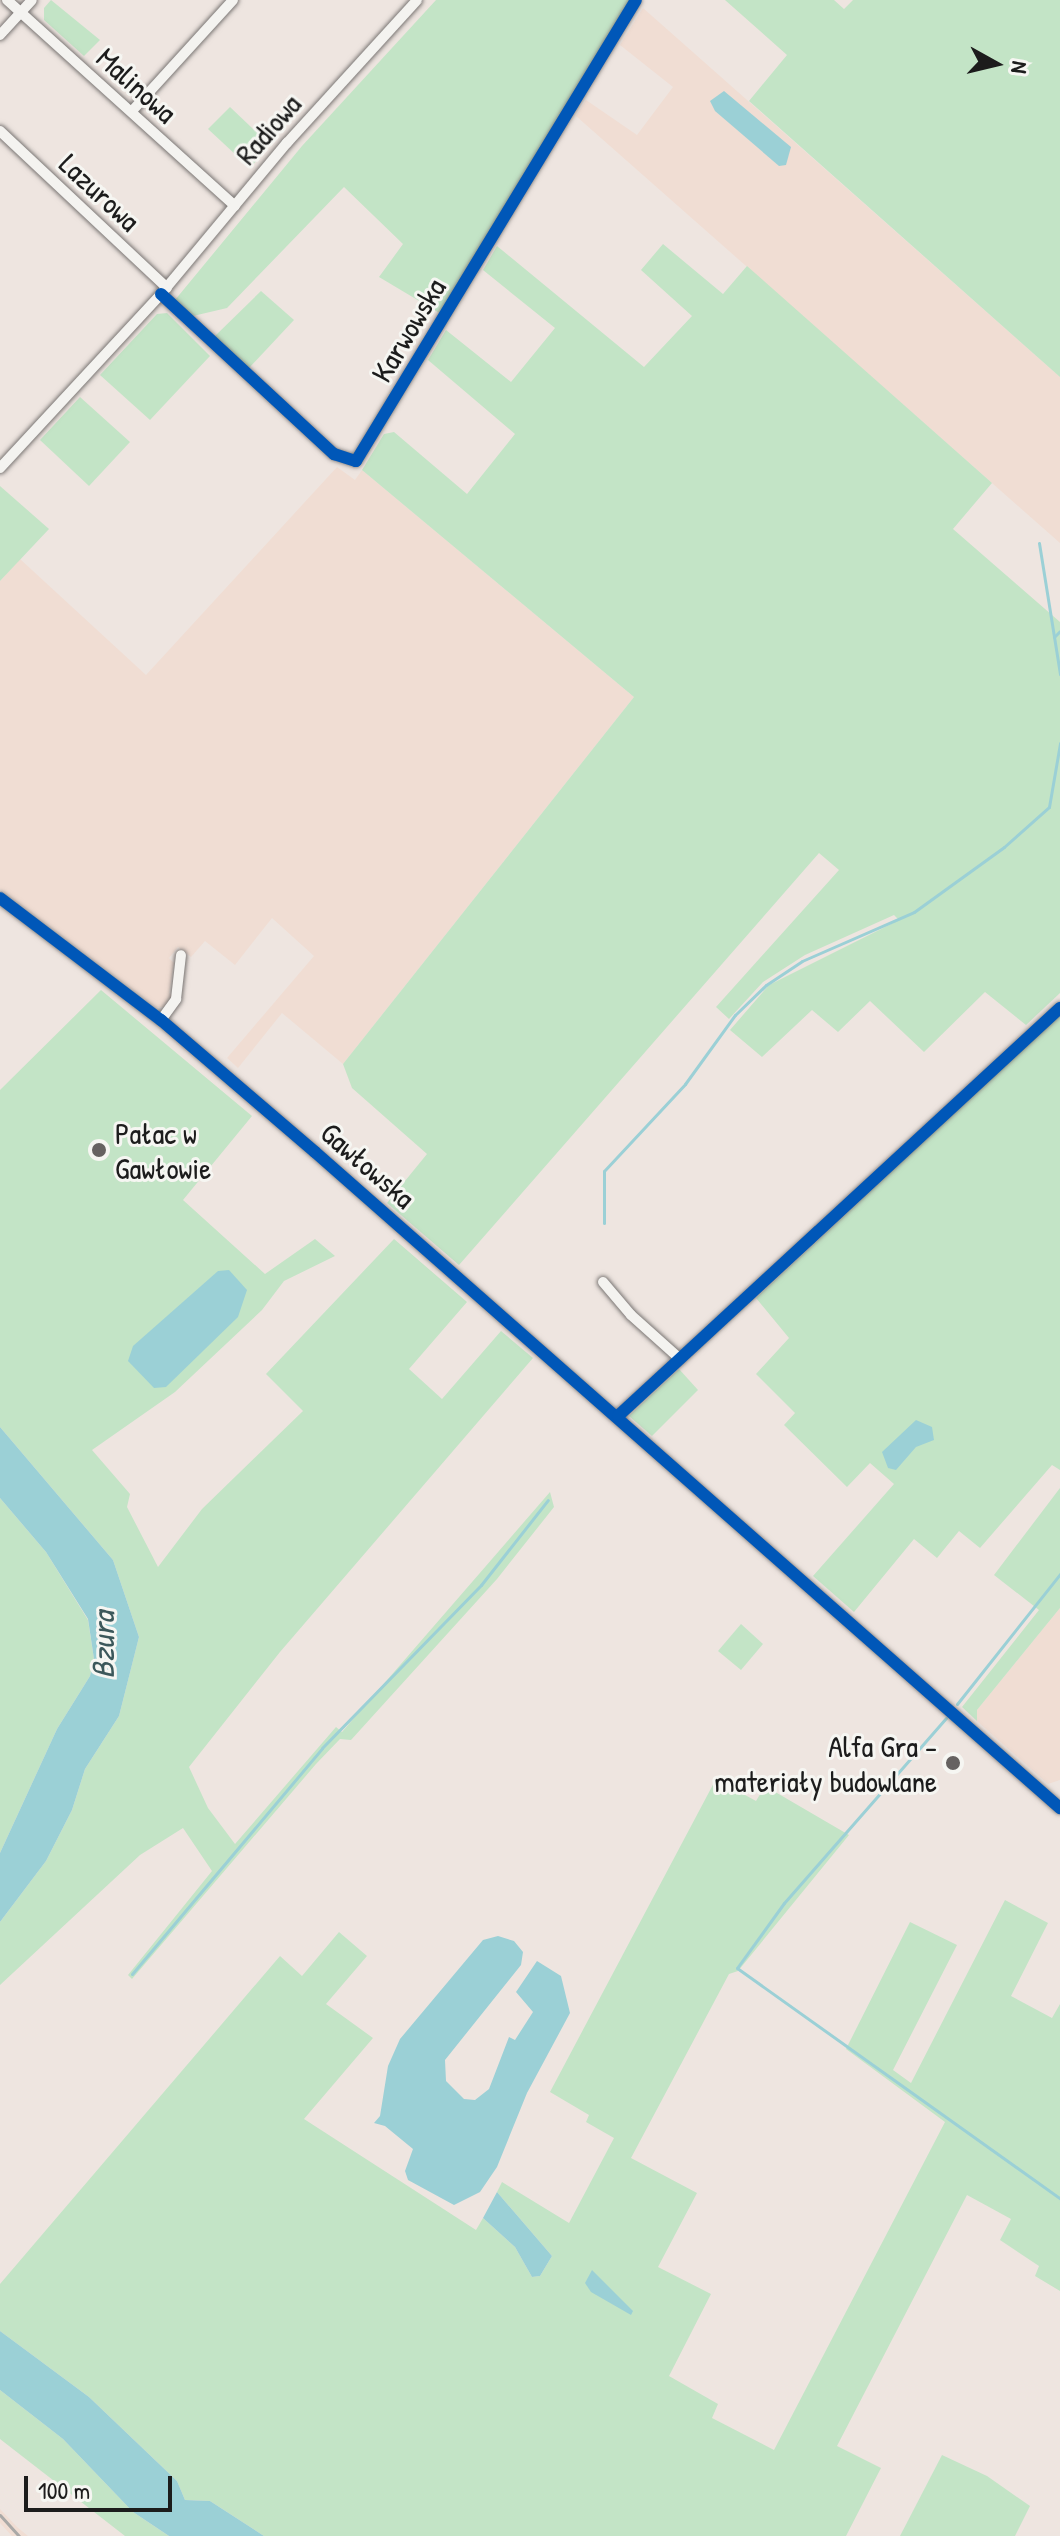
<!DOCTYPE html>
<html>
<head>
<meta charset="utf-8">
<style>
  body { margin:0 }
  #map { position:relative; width:1060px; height:2536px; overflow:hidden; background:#eee5e0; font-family:"Patrick Hand",sans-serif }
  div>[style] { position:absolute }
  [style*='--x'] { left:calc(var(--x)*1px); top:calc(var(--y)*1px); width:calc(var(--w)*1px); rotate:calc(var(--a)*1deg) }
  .built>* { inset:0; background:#f0ddd3 }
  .green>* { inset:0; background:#c3e4c6 }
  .water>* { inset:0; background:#9bd0d6 }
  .stream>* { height:3px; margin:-1.5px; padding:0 1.5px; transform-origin:1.5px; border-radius:1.5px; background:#9bd0d6 }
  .roads { filter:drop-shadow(0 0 2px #7a7674) drop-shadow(0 0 2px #7a7674) }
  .minor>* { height:10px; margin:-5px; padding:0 5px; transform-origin:5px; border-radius:5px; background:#f4f3f0 }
  .rail>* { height:3px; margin:-1.5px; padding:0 1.5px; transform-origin:1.5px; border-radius:1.5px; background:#aaa9a7 }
  .cycleway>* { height:12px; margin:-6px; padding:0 6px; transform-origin:6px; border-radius:6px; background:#0057b8 }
  .dots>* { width:22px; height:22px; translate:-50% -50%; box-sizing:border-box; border:4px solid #f6f6f2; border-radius:50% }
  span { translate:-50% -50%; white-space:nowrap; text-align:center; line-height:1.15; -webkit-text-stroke:6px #f6f6f2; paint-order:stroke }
  .street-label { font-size:30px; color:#1c1c1c }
  .poi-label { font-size:30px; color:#1c1c1c }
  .left { translate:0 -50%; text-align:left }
  .right { translate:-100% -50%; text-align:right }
  .water-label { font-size:32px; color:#3c585b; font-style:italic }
  .north { position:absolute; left:956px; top:24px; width:80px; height:80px; -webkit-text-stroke:6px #f6f6f2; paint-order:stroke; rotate:98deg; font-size:22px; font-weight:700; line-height:32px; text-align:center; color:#1c1c1c }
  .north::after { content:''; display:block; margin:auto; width:28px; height:36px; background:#1c1c1c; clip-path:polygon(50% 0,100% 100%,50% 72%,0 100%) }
  .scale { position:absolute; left:24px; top:2476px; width:148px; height:36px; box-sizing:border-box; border:4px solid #1c1c1c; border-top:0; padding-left:10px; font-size:24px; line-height:28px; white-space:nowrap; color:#1c1c1c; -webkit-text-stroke:6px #f6f6f2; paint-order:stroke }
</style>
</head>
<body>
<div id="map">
  <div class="built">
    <div style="clip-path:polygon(643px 8px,1060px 377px,1060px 543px,576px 116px,586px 100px,637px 135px,673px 87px,620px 45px)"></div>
    <div style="clip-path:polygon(337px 467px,355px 480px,362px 470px,634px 697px,343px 1064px,282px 1013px,238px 1068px,227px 1058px,314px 956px,272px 918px,235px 965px,205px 941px,191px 957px,178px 947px,169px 958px,174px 963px,169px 993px,173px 996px,164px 1007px,156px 1007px,0 889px,0 581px,20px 559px,146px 675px)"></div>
    <div style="clip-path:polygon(1060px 1608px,1060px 1780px,1048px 1784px,977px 1721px,977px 1710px)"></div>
    <div style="clip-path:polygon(0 2509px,17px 2527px,28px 2536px,12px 2536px,0 2523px)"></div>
  </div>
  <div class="green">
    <div style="clip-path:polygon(51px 0,100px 40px,84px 56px,44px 20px,44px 8px)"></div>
    <div style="clip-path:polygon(436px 0,630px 0,441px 314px,379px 277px,403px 244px,344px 187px,227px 308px,193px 316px,175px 300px,302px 146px)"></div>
    <div style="clip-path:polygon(725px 0,834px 0,844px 9px,853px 0,1060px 0,1060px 377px,749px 101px,787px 55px)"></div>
    <div style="clip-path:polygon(230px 107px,270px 145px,250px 168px,208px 129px)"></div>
    <div style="clip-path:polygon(663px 244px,723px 294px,747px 266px,992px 483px,953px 529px,1060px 622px,1060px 993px,1026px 1025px,985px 992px,924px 1052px,870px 1001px,838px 1032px,812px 1010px,762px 1057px,730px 1030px,769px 985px,899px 920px,894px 915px,805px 955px,763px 982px,729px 1019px,716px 1007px,839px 870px,819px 853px,459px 1265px,387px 1203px,427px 1154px,352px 1088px,343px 1064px,634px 697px,362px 470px,384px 434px,394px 432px,467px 494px,515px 434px,428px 360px,446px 330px,511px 382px,555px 328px,483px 270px,497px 246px,644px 367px,692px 316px,641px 270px)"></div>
    <div style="clip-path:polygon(261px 291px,294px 320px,249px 368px,215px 336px)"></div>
    <div style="clip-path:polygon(167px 313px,210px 356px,150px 420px,100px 375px,157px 314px)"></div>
    <div style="clip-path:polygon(80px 397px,130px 442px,89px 486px,40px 440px)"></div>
    <div style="clip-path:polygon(0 486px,49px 529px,0 581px)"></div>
    <div style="clip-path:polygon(101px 990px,252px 1116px,183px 1200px,265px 1274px,315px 1239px,335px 1256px,284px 1281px,262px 1310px,175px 1392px,92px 1450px,130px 1494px,127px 1507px,158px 1567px,202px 1509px,303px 1411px,266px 1374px,394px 1239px,467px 1302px,409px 1369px,442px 1399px,501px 1331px,533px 1358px,280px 1652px,189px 1767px,208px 1808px,235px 1844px,336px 1727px,342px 1732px,550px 1492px,554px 1507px,497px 1579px,351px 1740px,340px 1739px,316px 1764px,132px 1979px,128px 1975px,212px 1871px,183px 1828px,140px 1855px,0 1985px,0 1922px,46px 1861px,72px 1810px,85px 1769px,119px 1716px,139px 1637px,113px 1560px,0 1427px,0 1090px)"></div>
    <div style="clip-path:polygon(1060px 1015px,1060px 1470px,1052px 1465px,980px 1548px,959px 1531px,937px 1558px,914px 1539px,854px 1612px,813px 1576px,894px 1484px,870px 1463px,847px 1487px,784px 1425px,795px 1413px,756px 1374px,789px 1338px,756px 1298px)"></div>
    <div style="clip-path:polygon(679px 1369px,698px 1390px,652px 1436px,629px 1416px)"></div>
    <div style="clip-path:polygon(1060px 1488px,1060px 1608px,977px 1710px,977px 1721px,962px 1707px,1039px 1610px,994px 1575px)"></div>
    <div style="clip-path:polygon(0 1498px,46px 1552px,88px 1620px,94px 1659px,90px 1676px,57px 1729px,0 1853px)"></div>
    <div style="clip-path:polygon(741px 1624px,763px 1644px,741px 1670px,718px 1651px)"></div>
    <div style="clip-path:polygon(716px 1779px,756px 1801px,765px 1786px,849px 1835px,738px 1971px,729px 1974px,631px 2158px,697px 2193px,658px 2267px,711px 2294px,669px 2376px,718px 2404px,712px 2418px,774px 2450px,945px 2122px,846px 2049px,910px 1922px,957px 1945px,893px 2070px,911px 2083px,1005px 1900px,1048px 1923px,1011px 1996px,1052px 2018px,1060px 2004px,1060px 2291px,1035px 2276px,1039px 2266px,1000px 2240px,1011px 2219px,967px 2195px,837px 2446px,881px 2468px,846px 2536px,264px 2536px,210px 2501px,185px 2500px,177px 2481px,89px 2397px,0 2331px,0 2284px,280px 1956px,302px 1976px,339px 1932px,367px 1956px,326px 2004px,373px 2038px,304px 2119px,476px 2230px,483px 2218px,515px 2247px,532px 2277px,540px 2276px,552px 2256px,497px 2192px,502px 2182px,569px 2223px,614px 2138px,586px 2122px,589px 2115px,550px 2092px)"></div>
    <div style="clip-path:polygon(0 2390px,63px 2439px,133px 2512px,169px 2536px,125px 2536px,0 2439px)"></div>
    <div style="clip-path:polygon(942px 2455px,987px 2476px,1030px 2506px,1015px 2536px,900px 2536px)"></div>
  </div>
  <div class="water">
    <div style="clip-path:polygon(724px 91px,791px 147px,786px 165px,779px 166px,715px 111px,710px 101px)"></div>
    <div style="clip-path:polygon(229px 1270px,247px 1290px,238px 1317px,166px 1387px,154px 1388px,128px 1361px,133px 1346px,218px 1271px)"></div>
    <div style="clip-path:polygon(916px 1420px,932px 1427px,934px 1440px,916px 1447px,896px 1470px,888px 1468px,882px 1452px)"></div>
    <div style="clip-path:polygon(0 1427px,113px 1560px,139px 1637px,119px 1716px,85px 1769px,72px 1810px,46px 1861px,0 1922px,0 1853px,57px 1729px,90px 1676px,94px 1659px,88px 1619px,46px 1552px,0 1498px)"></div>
    <div style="clip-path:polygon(498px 1936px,514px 1941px,523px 1952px,521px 1965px,445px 2060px,446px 2081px,464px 2099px,475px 2100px,489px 2089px,509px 2037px,515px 2040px,533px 2012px,516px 1992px,537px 1961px,561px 1976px,570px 2013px,527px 2093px,497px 2167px,480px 2192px,454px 2205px,408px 2180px,405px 2171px,413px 2149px,385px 2126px,374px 2123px,380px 2116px,388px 2066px,400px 2039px,483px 1940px)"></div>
    <div style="clip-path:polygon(497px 2192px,552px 2256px,540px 2276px,532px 2277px,515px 2247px,483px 2218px)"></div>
    <div style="clip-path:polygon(592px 2270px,633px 2311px,631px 2315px,591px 2292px,585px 2283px)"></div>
    <div style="clip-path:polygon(0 2331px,89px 2397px,177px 2481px,185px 2500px,210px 2501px,264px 2536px,169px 2536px,133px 2512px,63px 2439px,0 2390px)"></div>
  </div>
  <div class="stream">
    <div style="--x:1039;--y:543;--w:133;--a:80.9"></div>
    <div style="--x:1054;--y:637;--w:8;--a:-45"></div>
    <div style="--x:604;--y:1223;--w:52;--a:-90"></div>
    <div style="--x:604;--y:1171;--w:119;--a:-47"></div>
    <div style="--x:685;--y:1084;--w:85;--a:-54.1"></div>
    <div style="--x:735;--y:1015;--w:43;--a:-44.1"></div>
    <div style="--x:766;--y:985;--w:43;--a:-33.7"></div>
    <div style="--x:802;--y:961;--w:122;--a:-23.6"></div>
    <div style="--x:914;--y:912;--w:111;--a:-35.8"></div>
    <div style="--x:1004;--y:847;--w:60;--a:-41.6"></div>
    <div style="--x:1049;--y:807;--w:65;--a:-80.2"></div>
    <div style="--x:957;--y:1704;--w:166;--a:-51.6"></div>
    <div style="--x:946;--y:1718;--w:246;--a:131.2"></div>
    <div style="--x:784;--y:1903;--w:80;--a:125.9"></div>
    <div style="--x:737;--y:1968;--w:397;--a:35.5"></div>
    <div style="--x:132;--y:1974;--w:295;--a:-49.9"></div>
    <div style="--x:322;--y:1748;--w:228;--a:-45.7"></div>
    <div style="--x:481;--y:1585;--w:108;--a:-51.8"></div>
  </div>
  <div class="roads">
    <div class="minor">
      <div style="--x:7;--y:0;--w:307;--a:42.1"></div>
      <div style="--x:0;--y:35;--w:47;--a:-47.6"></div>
      <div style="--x:132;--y:111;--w:150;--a:-47.7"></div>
      <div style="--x:0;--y:131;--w:229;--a:43.2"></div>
      <div style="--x:161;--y:294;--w:236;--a:42.8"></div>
      <div style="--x:334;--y:454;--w:23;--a:18"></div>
      <div style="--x:356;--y:461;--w:539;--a:-58.73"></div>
      <div style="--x:0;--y:468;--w:237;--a:-47.2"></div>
      <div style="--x:161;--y:294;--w:197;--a:-50.2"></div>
      <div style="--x:287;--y:143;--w:193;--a:-47.7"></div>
      <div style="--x:0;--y:898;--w:202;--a:37.2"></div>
      <div style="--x:161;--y:1020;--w:203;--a:40.6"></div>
      <div style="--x:315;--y:1152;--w:993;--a:41.37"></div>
      <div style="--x:161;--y:1020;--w:26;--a:-54"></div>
      <div style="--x:176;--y:999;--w:44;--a:-83.5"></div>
      <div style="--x:603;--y:1282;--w:43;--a:49.7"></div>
      <div style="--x:631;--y:1315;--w:66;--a:41.9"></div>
      <div style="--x:618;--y:1416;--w:602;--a:-42.71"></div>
    </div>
  </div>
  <div class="rail">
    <div style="--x:0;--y:2515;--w:28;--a:48"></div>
  </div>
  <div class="cycleway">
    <div style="--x:161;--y:294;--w:236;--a:42.8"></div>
    <div style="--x:334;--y:454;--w:23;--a:18"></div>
    <div style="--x:356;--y:461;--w:539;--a:-58.73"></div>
    <div style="--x:0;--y:898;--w:202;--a:37.2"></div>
    <div style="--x:161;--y:1020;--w:203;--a:40.6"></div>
    <div style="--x:315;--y:1152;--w:993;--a:41.37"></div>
    <div style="--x:618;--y:1416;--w:602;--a:-42.71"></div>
  </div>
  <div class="dots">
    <div style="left:99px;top:1150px;background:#666261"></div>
    <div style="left:953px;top:1763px;background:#666261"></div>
  </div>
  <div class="street-label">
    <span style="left:137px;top:85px;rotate:42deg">Malinowa</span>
    <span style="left:268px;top:129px;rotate:-49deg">Radiowa</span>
    <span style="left:100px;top:192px;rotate:43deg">Lazurowa</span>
    <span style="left:408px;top:330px;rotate:-59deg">Karwowska</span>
    <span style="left:368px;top:1165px;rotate:41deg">Gawłowska</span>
  </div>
  <div class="poi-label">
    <span class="left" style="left:115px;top:1150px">Pałac w<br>Gawłowie</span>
    <span class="right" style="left:937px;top:1763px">Alfa Gra -<br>materiały budowlane</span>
  </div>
  <div class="water-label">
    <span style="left:103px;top:1645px;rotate:-90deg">Bzura</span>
  </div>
  <div class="north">N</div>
  <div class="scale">100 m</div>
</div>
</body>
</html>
